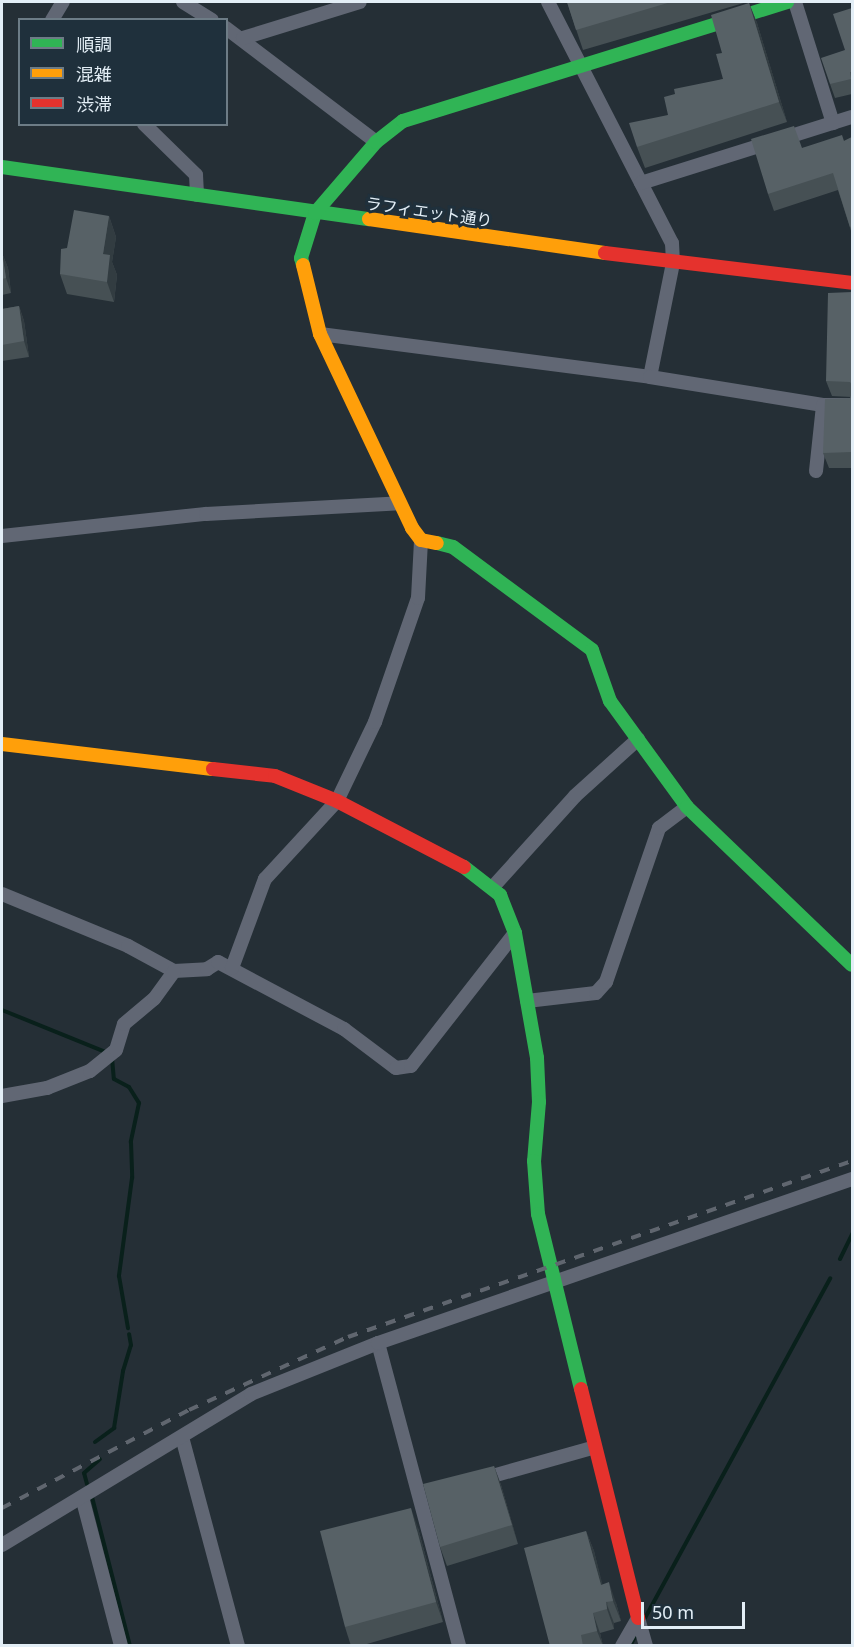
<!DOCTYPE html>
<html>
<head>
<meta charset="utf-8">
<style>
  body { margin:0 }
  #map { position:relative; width:854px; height:1647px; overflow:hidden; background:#252f36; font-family:"Noto Sans","Noto Sans JP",sans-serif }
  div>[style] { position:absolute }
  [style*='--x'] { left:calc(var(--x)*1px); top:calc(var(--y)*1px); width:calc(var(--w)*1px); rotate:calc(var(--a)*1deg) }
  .stream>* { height:4px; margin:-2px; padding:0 2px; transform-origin:2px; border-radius:2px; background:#09201b }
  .street>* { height:14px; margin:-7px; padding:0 7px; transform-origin:7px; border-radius:7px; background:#616774 }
  .fast>* { height:14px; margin:-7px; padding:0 7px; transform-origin:7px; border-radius:7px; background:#30b455 }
  .slow>* { height:14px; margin:-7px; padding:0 7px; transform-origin:7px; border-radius:7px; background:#ff9f0a }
  .jam>* { height:14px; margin:-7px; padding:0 7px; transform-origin:7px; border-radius:7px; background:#e5322d }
  .rail>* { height:4px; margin-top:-2px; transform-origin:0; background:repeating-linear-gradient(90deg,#60666f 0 10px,transparent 0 20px) }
  .wall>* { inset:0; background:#465054 }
  .shaded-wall>* { inset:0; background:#323c41 }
  .building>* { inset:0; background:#576166 }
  span { translate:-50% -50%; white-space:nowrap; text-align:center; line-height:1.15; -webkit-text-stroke:6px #1f303c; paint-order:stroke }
  .street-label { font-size:16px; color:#e3eef6 }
  .frame { position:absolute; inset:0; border:3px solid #e3eef6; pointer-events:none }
  .legend { position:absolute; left:18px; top:18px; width:210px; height:108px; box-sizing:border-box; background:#1f303c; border:2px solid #6d7c86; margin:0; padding:8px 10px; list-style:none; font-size:18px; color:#e3eef6 }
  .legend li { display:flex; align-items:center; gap:12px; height:30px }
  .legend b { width:30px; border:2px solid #6d7c86 }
  .scale { position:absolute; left:641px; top:1602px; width:104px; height:27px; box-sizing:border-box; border:3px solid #e3eef6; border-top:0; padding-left:8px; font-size:18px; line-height:21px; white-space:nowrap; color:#e3eef6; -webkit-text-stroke:4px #1f303c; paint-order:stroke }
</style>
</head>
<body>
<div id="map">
  <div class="stream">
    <div style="--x:2;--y:1010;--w:114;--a:22.1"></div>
    <div style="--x:112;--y:1058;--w:21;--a:85"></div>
    <div style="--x:114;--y:1079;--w:17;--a:28"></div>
    <div style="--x:129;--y:1087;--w:19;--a:58"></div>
    <div style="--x:139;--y:1103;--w:40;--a:102"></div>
    <div style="--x:131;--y:1142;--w:36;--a:88"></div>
    <div style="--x:132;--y:1178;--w:99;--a:97.6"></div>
    <div style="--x:119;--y:1276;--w:53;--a:80.2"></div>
    <div style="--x:840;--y:1259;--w:28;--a:-64"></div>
    <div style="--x:95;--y:1442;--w:24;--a:-36"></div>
    <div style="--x:114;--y:1428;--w:58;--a:-81"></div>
    <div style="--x:123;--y:1371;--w:27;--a:-73"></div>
    <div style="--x:131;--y:1345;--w:11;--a:-100"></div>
    <div style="--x:87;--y:1484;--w:11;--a:-105"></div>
    <div style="--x:84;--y:1473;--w:21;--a:-41"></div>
    <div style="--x:92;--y:1497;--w:154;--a:75.7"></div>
    <div style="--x:645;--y:1618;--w:387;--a:-61.4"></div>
    <div style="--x:630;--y:1646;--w:15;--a:-62"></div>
  </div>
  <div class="street">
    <div style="--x:183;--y:2;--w:34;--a:32"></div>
    <div style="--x:548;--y:2;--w:271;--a:62.8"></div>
    <div style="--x:672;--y:243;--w:20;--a:87"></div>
    <div style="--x:673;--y:263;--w:116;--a:101.4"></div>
    <div style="--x:795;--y:2;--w:127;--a:72.6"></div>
    <div style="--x:52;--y:20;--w:21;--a:-59"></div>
    <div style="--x:226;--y:28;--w:188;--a:37.2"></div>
    <div style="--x:243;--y:38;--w:122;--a:-17.1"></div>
    <div style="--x:144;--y:124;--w:73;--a:44.4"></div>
    <div style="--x:196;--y:175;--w:20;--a:87"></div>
    <div style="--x:641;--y:183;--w:221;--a:-17.4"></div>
    <div style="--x:320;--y:334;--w:333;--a:7.4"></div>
    <div style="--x:650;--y:377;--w:175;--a:9.2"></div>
    <div style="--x:823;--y:405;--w:29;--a:0"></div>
    <div style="--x:816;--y:471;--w:66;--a:-83.9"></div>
    <div style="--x:2;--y:536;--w:205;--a:-6.2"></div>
    <div style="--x:206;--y:514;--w:194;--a:-3.2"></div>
    <div style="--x:492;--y:888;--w:124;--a:-47.9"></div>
    <div style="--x:575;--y:796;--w:85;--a:-42.1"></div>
    <div style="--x:2;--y:894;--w:136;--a:22.4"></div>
    <div style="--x:128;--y:946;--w:52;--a:28.5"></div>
    <div style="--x:174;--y:971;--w:33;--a:-3"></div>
    <div style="--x:207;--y:969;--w:13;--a:-32"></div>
    <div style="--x:218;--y:962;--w:143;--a:28"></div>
    <div style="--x:344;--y:1029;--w:65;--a:36.9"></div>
    <div style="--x:396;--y:1068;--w:15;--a:-8"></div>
    <div style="--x:411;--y:1066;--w:169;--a:-52"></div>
    <div style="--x:232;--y:968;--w:95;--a:-69.7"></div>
    <div style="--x:265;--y:879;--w:106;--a:-47.3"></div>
    <div style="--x:337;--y:801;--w:88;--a:-64.3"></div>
    <div style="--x:375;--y:722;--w:131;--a:-70.9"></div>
    <div style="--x:418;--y:598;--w:58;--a:-87"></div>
    <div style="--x:527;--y:1001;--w:69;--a:-6.6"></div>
    <div style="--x:596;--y:993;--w:15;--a:-48"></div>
    <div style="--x:606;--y:982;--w:163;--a:-71"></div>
    <div style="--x:659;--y:828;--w:35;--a:-37"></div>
    <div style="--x:2;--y:1096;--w:46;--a:-10.1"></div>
    <div style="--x:47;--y:1088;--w:46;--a:-21.6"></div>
    <div style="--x:90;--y:1071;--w:33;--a:-39"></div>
    <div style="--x:116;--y:1050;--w:27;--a:-73"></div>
    <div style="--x:124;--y:1024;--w:39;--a:-40"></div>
    <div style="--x:154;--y:999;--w:34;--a:-54"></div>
    <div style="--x:378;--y:1343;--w:314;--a:75"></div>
    <div style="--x:182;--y:1437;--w:216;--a:75"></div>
    <div style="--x:482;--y:1479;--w:117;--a:-15.8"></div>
    <div style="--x:82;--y:1497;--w:154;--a:75.3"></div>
    <div style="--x:2;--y:1545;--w:291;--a:-31.2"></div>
    <div style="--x:251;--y:1394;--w:137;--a:-21.9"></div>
    <div style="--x:378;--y:1343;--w:502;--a:-19.09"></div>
    <div style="--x:638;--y:1618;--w:29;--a:74"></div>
    <div style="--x:622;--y:1646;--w:32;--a:-60"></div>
  </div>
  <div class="fast">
    <div style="--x:2;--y:167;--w:371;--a:8.1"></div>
    <div style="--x:303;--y:265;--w:7;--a:-106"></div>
    <div style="--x:301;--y:258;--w:47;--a:-72.7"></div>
    <div style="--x:315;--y:213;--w:94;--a:-49.3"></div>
    <div style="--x:376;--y:142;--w:34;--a:-38"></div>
    <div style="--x:403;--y:121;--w:402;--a:-17.2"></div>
    <div style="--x:437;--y:543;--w:16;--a:14"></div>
    <div style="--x:453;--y:547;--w:173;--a:36.5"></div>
    <div style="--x:592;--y:650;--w:54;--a:70.6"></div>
    <div style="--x:610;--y:701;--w:131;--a:54"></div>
    <div style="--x:687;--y:807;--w:228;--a:43.8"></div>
    <div style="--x:464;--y:867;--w:46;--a:37.9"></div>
    <div style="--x:500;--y:895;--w:41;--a:68.5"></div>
    <div style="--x:515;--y:933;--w:127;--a:80"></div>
    <div style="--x:537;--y:1058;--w:44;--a:87.4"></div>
    <div style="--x:539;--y:1102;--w:59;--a:94.8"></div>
    <div style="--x:534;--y:1161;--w:53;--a:85.7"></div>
    <div style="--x:538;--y:1214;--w:180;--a:76.2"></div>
  </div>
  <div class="slow">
    <div style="--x:369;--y:219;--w:238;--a:8.2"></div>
    <div style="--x:303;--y:265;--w:71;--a:76.2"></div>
    <div style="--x:320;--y:334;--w:215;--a:64.6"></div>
    <div style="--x:412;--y:528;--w:15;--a:53"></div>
    <div style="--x:421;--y:540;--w:16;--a:11"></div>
    <div style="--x:2;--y:744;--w:212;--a:6.8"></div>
  </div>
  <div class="jam">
    <div style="--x:605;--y:253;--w:249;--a:6.9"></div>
    <div style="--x:213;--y:769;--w:62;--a:6.4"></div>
    <div style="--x:275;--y:776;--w:67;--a:22"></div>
    <div style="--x:337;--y:801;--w:143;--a:27.5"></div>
    <div style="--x:581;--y:1389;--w:236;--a:76"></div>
  </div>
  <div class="rail">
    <div style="--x:2;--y:1508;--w:211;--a:-27.7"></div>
    <div style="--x:189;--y:1410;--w:175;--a:-24.7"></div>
    <div style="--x:348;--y:1337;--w:534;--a:-19.25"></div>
  </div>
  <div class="wall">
    <div style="clip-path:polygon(567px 2px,747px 2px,583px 50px)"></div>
    <div style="clip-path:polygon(749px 3px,757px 23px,787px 122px,645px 168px,637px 147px,668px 115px,675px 94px,723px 79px,722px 53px)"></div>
    <div style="clip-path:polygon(852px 8px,852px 94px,835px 98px,830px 84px,845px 50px)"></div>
    <div style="clip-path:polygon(852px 137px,852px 234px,838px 190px,774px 211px,768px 194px,802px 148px,844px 141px)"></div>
    <div style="clip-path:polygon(109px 216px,116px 237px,112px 262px,117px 275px,114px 302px,67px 294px,60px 274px,67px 248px)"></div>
    <div style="clip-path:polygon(2px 253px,8px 268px,11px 293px,2px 295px)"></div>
    <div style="clip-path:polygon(852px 292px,852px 468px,829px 468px,823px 453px,851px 397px,832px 396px,826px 381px)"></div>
    <div style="clip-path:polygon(19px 306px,24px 321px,29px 357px,2px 361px,2px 309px)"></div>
    <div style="clip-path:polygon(494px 1466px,501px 1485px,518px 1544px,447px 1566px,440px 1547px)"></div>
    <div style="clip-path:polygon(418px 1528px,443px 1622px,360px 1646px,351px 1646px,345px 1627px)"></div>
    <div style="clip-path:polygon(586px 1531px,594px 1551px,602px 1585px,616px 1603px,621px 1621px,614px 1623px,614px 1629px,600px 1633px,603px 1646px,550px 1646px)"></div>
  </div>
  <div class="shaded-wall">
    <div style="clip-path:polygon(749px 3px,757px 23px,787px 122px,779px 102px)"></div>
    <div style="clip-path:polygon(109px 216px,116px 237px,112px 262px,117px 275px,114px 302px,107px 282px,103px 254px)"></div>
    <div style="clip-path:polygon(2px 253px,8px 268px,11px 293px,6px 278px)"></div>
    <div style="clip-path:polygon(19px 306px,24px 321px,29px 357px,24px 341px)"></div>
    <div style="clip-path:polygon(494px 1466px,501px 1485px,518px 1544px,512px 1525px)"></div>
    <div style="clip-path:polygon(411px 1508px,418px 1528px,443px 1622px,436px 1602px)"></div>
    <div style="clip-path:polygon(586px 1531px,594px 1551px,608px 1606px,601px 1585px)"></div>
    <div style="clip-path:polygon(609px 1582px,616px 1603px,621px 1621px,613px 1601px)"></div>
    <div style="clip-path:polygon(606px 1602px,614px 1623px,614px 1629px,607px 1609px)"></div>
    <div style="clip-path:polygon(593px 1613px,600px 1633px,603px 1646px,597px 1631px)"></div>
  </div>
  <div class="building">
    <div style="clip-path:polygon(567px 2px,671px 2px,576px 30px)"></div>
    <div style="clip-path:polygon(749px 3px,779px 102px,637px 147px,629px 123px,668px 115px,664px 97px,675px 94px,674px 89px,723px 79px,716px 54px,722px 53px,711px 15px)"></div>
    <div style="clip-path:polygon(852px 8px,852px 72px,850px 72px,851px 79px,830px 84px,821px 58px,845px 50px,833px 14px)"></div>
    <div style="clip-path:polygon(794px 126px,802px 148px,842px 135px,844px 141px,852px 137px,852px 226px,850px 227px,833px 173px,768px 194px,751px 139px)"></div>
    <div style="clip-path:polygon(74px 210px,109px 216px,103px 254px,110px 255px,107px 282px,60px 274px,61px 249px,67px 248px)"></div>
    <div style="clip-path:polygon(2px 253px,6px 278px,2px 279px)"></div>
    <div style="clip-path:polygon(852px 292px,852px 385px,850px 382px,826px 381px,828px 293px)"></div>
    <div style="clip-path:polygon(19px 306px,24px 341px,2px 345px,2px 309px)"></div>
    <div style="clip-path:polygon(852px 394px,852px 452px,823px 453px,825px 399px,850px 398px)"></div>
    <div style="clip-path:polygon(494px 1466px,512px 1525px,440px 1547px,423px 1484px)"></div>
    <div style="clip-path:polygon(411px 1508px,436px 1602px,345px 1627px,320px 1531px)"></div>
    <div style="clip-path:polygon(586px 1531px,601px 1585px,609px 1582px,613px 1601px,606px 1602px,607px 1609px,593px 1613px,597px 1631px,581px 1635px,583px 1646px,550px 1646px,524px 1548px)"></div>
  </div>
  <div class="street-label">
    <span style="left:429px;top:212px;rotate:8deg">ラフィエット通り</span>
  </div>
  <div class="frame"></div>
  <ul class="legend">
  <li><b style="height:8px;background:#30b455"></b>順調</li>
  <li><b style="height:8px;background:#ff9f0a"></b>混雑</li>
  <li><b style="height:8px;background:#e5322d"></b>渋滞</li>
  </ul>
  <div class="scale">50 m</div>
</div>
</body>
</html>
